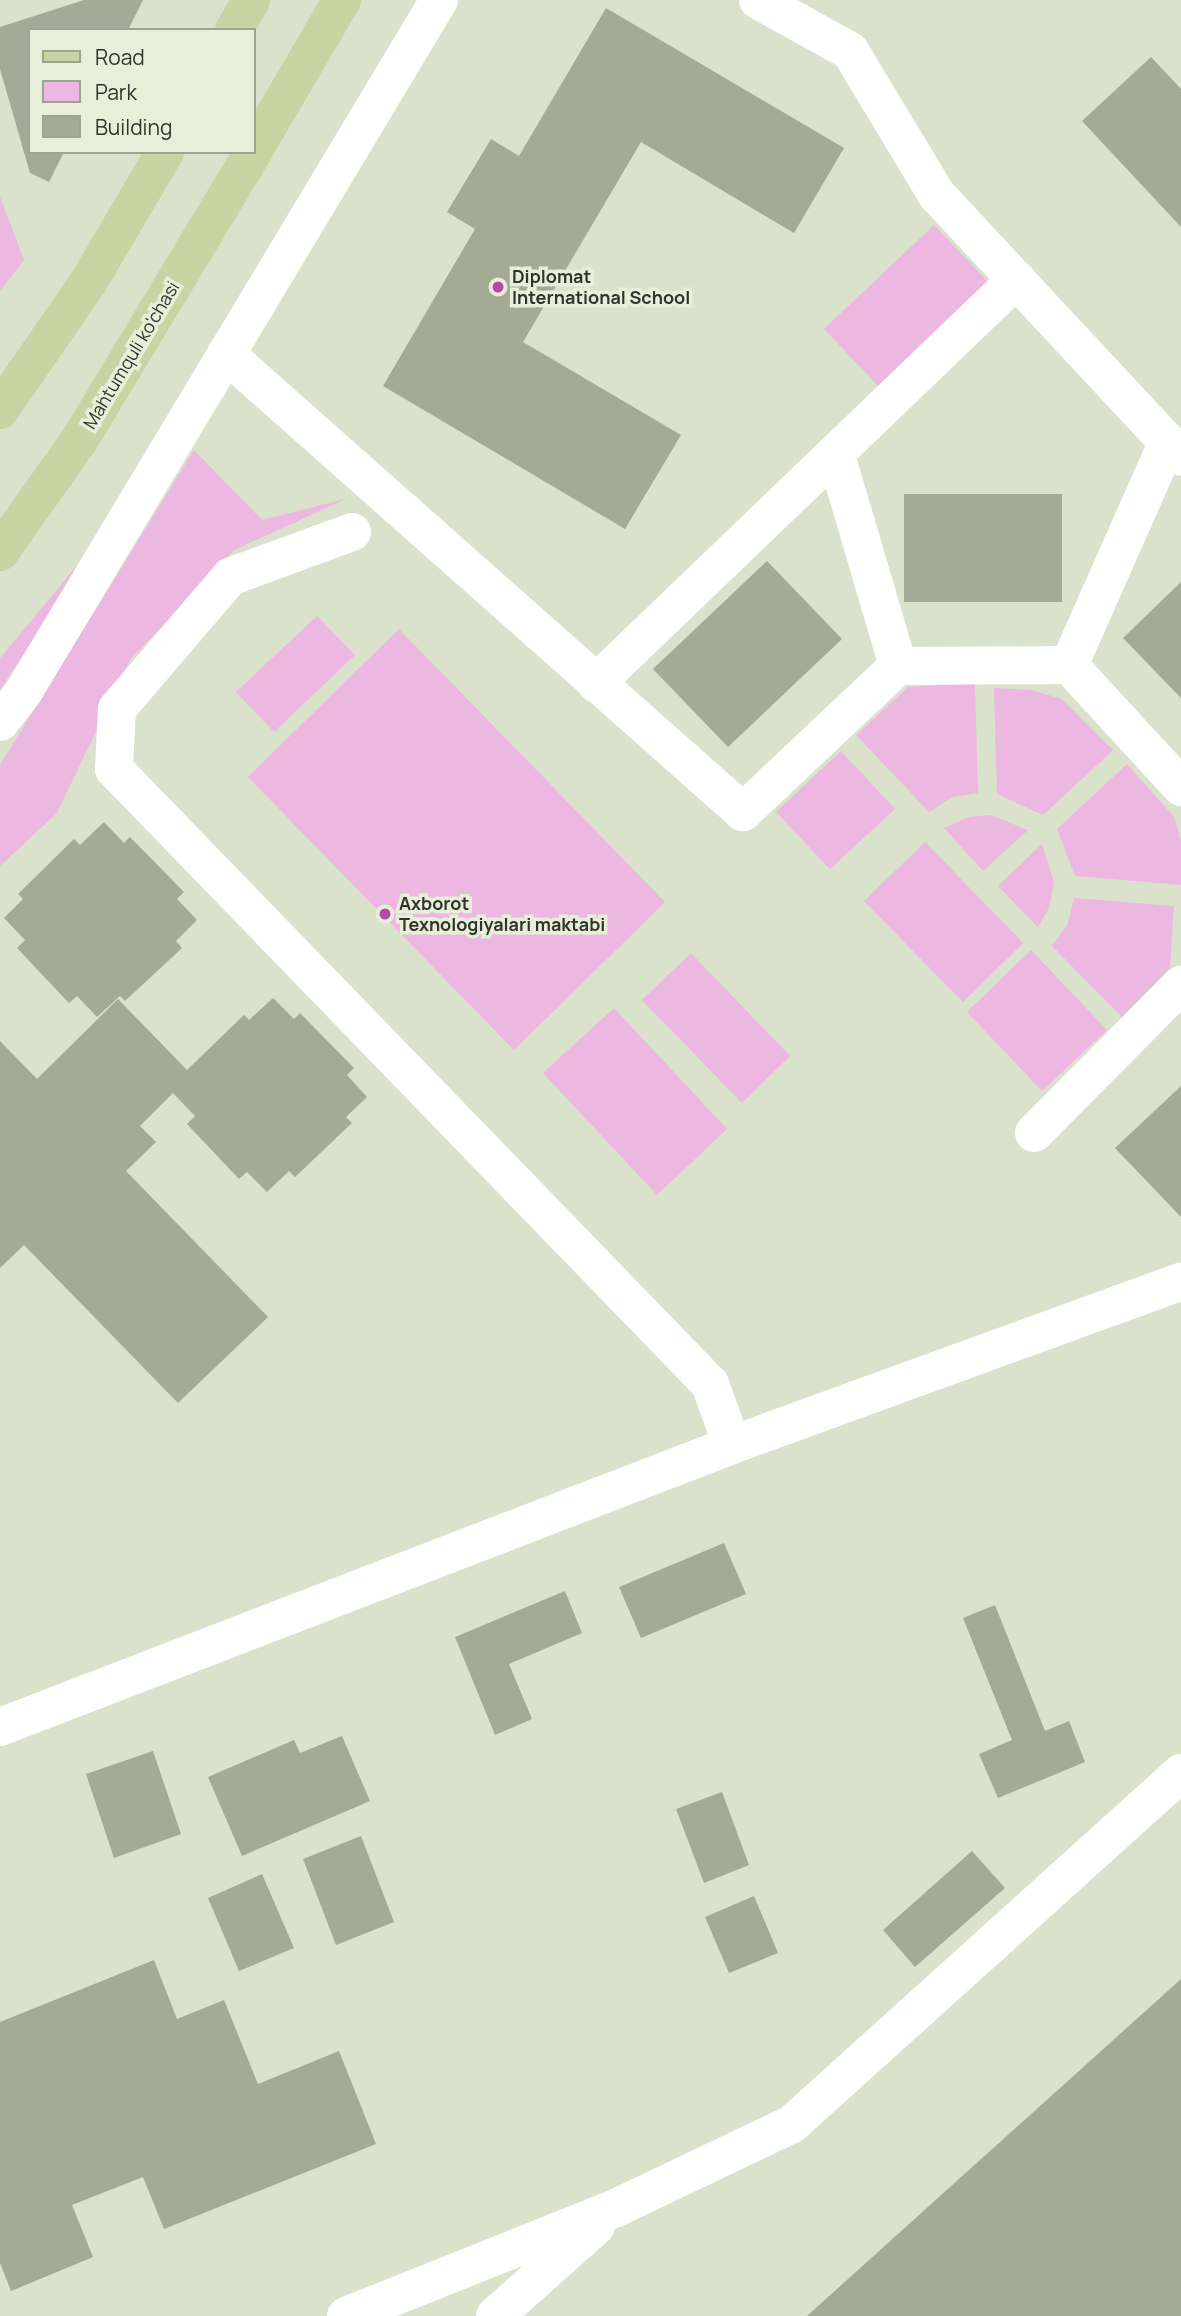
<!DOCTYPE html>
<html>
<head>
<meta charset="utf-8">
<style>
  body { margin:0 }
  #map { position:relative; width:1181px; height:2316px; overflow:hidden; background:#dae2cb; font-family:Manrope,sans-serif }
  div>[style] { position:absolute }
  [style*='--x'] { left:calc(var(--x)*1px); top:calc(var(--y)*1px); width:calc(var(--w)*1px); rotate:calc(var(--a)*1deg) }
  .green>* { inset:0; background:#ecb7e0 }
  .building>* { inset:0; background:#a3aa95 }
  .minor>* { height:38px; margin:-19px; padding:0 19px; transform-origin:19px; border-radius:19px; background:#fff }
  .major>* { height:38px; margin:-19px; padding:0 19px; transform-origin:19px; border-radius:19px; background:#c5d5a3 }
  .dots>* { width:19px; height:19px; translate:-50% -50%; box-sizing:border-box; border:4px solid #e7efd8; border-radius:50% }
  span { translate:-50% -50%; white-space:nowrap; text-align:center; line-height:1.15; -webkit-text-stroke:7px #e7efd8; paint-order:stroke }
  .poi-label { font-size:18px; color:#31342b; font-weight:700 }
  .left { translate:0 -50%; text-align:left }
  .street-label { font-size:18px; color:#31342b }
  .legend { position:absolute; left:28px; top:28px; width:228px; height:126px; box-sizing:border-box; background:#e7efd8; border:2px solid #9ea493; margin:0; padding:9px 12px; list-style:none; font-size:21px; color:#31342b }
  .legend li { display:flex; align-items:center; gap:14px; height:35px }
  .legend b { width:35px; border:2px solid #9ea493 }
</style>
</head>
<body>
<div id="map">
  <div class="green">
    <div style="clip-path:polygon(0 197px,24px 260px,0 291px)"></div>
    <div style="clip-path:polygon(934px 225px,992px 286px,882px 390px,824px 329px)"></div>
    <div style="clip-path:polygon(194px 450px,262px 520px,346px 499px,234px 550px,130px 660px,57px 813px,0 866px,0 765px)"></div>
    <div style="clip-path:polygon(96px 543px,0 690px,0 658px)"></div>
    <div style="clip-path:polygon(317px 616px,355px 655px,274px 732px,236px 692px)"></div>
    <div style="clip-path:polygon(399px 629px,665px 902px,514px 1050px,248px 777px)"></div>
    <div style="clip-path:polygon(975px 683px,978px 793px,952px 797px,929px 812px,856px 735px,908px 687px)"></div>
    <div style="clip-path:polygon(994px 688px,1031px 690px,1062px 699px,1113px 750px,1043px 815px,997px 794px)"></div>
    <div style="clip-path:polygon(841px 751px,895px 809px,830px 869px,776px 812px)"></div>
    <div style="clip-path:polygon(1127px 764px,1174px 817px,1181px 841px,1181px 885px,1075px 876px,1057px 829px)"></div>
    <div style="clip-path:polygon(991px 815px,1028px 830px,983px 871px,944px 828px,969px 817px)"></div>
    <div style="clip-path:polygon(925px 842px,1023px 943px,963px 1002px,864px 901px)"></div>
    <div style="clip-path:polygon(1042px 844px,1054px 882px,1049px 908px,1038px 927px,998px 886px)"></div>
    <div style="clip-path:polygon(1074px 898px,1174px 906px,1170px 968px,1122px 1017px,1052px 946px,1068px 924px)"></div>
    <div style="clip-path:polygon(1031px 950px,1107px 1030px,1042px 1091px,967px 1012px)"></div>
    <div style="clip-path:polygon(691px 953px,790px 1056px,742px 1103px,642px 1000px)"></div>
    <div style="clip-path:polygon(614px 1008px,727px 1129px,657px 1195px,543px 1073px)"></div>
  </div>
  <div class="building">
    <div style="clip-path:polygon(84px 0,143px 0,128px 30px,30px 30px,30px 152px,64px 152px,49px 182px,30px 173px,0 69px,0 27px)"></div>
    <div style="clip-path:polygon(606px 8px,844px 148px,794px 233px,641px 142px,523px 342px,681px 435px,625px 529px,383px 386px,475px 229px,447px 212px,491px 139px,519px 156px)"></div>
    <div style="clip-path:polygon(1151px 57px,1181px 89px,1181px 227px,1082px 121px)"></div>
    <div style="clip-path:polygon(904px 494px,1062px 494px,1062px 602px,904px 602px)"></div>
    <div style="clip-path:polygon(767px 561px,842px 639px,728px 747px,653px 669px)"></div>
    <div style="clip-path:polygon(1181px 582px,1181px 698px,1123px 638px)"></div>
    <div style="clip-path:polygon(104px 822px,124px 843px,130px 837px,184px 892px,177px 899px,197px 920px,176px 941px,182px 948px,125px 1001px,120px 996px,97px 1017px,77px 996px,69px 1003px,17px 948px,25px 940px,4px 918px,23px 899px,18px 894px,74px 839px,80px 845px)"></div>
    <div style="clip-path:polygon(273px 998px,294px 1019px,300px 1013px,354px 1068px,347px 1075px,367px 1097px,346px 1117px,352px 1123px,295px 1177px,289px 1171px,267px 1192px,247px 1172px,239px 1179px,187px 1124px,195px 1116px,173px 1093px,140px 1126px,156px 1142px,126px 1171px,268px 1317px,178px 1403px,24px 1245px,0 1268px,0 1041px,37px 1079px,118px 999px,187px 1070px,244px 1015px,249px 1020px)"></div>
    <div style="clip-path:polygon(1181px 1086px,1181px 1217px,1115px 1148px)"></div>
    <div style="clip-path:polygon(724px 1543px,746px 1594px,641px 1638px,619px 1587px)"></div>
    <div style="clip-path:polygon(565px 1591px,582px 1633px,509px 1664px,532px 1719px,495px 1735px,455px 1637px)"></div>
    <div style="clip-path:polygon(995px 1605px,1045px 1731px,1069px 1721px,1085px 1762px,998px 1798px,979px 1754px,1012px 1740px,963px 1618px)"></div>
    <div style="clip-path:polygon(342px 1736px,370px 1801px,242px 1856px,208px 1777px,294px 1740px,300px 1753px)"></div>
    <div style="clip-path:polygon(153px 1751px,181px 1834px,114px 1858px,86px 1774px)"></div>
    <div style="clip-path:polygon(722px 1792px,749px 1865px,704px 1883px,676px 1809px)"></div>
    <div style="clip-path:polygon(361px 1836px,394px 1922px,336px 1945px,303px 1859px)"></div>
    <div style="clip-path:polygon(972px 1851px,1005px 1888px,915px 1967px,883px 1930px)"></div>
    <div style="clip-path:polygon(262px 1874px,294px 1948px,239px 1971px,208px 1898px)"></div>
    <div style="clip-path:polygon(754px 1896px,778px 1953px,729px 1973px,705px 1917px)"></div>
    <div style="clip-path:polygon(154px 1960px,177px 2019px,224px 2000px,258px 2084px,339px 2051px,376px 2144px,164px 2229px,143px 2177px,72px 2205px,93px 2257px,11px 2291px,0 2263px,0 2022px)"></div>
    <div style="clip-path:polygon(1181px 1979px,1181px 2316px,807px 2316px)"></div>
  </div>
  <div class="minor">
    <div style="--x:758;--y:0;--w:105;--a:29"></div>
    <div style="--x:850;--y:51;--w:168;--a:58.9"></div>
    <div style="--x:937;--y:195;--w:358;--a:47"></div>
    <div style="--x:226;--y:354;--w:691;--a:41.54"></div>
    <div style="--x:743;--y:812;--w:213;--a:-43.3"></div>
    <div style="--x:898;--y:666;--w:171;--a:-0.3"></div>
    <div style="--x:1069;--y:665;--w:166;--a:47.4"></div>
    <div style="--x:836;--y:455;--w:220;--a:73.6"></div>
    <div style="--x:352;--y:532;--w:130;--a:159.8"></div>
    <div style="--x:230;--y:577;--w:174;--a:130.6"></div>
    <div style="--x:117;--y:709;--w:60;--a:92.9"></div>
    <div style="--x:114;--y:769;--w:856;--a:45.9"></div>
    <div style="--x:710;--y:1384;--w:65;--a:70.2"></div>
    <div style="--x:1069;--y:665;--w:244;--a:-66.1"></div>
    <div style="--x:596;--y:683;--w:583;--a:-43.82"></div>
    <div style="--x:0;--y:722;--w:39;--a:-52"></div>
    <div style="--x:24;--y:691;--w:806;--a:-59.01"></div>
    <div style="--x:1034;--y:1133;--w:209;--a:-45.2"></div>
    <div style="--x:0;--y:1727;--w:784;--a:-21.07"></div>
    <div style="--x:732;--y:1445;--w:478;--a:-20"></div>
    <div style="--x:346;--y:2316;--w:291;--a:-21.8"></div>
    <div style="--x:616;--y:2208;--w:195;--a:-25.5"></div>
    <div style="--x:792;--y:2124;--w:524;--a:-42.06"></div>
    <div style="--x:495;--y:2316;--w:135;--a:-41.7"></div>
  </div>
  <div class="major">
    <div style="--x:234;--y:30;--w:34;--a:-60"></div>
    <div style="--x:254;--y:150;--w:174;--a:-59.6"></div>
    <div style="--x:0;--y:410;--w:157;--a:-55.4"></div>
    <div style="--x:89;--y:281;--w:150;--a:-59.5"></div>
    <div style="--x:0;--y:552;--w:138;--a:-54.7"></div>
    <div style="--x:80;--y:439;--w:335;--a:-58.9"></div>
  </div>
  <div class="dots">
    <div style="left:498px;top:287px;background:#b748a5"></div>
    <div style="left:385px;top:914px;background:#b748a5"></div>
  </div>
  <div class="poi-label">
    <span class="left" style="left:512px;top:287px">Diplomat<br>International School</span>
    <span class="left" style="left:399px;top:914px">Axborot<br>Texnologiyalari maktabi</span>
  </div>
  <div class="street-label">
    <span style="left:131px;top:355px;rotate:-59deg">Mahtumquli ko'chasi</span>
  </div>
  <ul class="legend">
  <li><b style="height:9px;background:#c5d5a3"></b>Road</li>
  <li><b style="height:19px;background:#ecb7e0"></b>Park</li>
  <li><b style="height:19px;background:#a3aa95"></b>Building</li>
  </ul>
</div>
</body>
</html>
